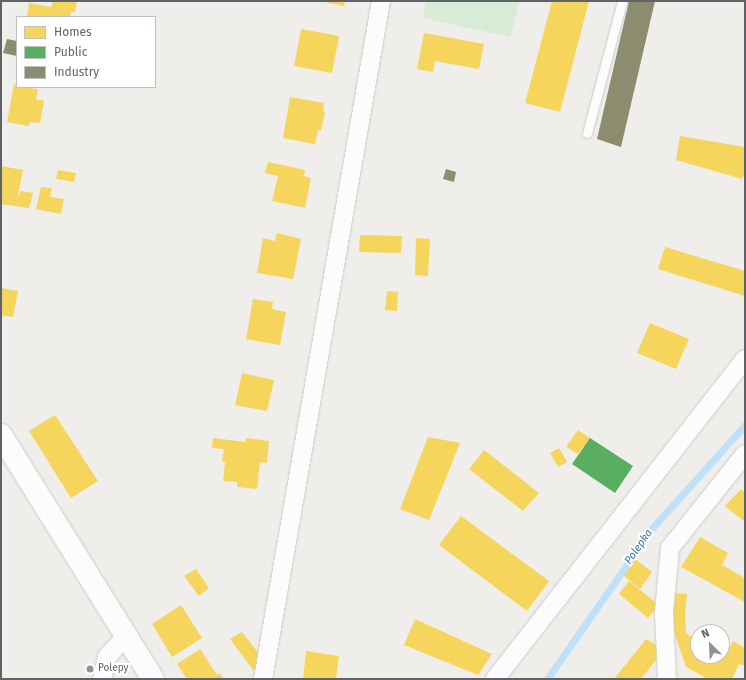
<!DOCTYPE html>
<html>
<head>
<meta charset="utf-8">
<style>
  body { margin:0 }
  #map { position:relative; width:746px; height:680px; overflow:hidden; background:#efeeea; font-family:"Fira Sans",sans-serif }
  div>[style] { position:absolute }
  [style*='--x'] { left:calc(var(--x)*1px); top:calc(var(--y)*1px); width:calc(var(--w)*1px); rotate:calc(var(--a)*1deg) }
  .green>* { inset:0; background:#d8ebd6 }
  .homes>* { inset:0; background:#f6d55c }
  .public>* { inset:0; background:#5aae61 }
  .industry>* { inset:0; background:#8c8c6e }
  .stream>* { height:7px; margin:-3.5px; padding:0 3.5px; transform-origin:3.5px; border-radius:3.5px; background:#bfe0f9 }
  .roads { filter:drop-shadow(0 0 1px #cbcccc) drop-shadow(0 0 1px #cbcccc) }
  .lane>* { height:9px; margin:-4.5px; padding:0 4.5px; transform-origin:4.5px; border-radius:4.5px; background:#fdfcfc }
  .street>* { height:18px; margin:-9px; padding:0 9px; transform-origin:9px; border-radius:9px; background:#fdfcfc }
  .secondary>* { height:22px; margin:-11px; padding:0 11px; transform-origin:11px; border-radius:11px; background:#fdfcfc }
  .dots>* { width:11px; height:11px; translate:-50% -50%; box-sizing:border-box; border:2px solid #fff; border-radius:50% }
  span { translate:-50% -50%; white-space:nowrap; text-align:center; line-height:1.15; -webkit-text-stroke:4px #fff; paint-order:stroke }
  .poi-label { font-size:10px; color:#5f6368 }
  .left { translate:0 -50%; text-align:left }
  .water-label { font-size:11px; color:#4174aa; font-style:italic }
  .frame { position:absolute; inset:0; border:2px solid #5f6368; pointer-events:none }
  .legend { position:absolute; left:16px; top:16px; width:140px; height:72px; box-sizing:border-box; background:#fff; border:1px solid #bfc1c3; margin:0; padding:5px 7px; list-style:none; font-size:12px; color:#5f6368 }
  .legend li { display:flex; align-items:center; gap:8px; height:20px }
  .legend b { width:20px; border:1px solid #bfc1c3 }
  .north { position:absolute; left:690px; top:624px; width:40px; height:40px; box-sizing:border-box; background:#fff; border:1px solid #bfc1c3; border-radius:50%; rotate:336deg; font-size:11px; font-weight:700; line-height:16px; text-align:center; color:#5f6368 }
  .north::after { content:''; display:block; margin:auto; width:14px; height:18px; background:#919496; clip-path:polygon(50% 0,100% 100%,50% 72%,0 100%) }
</style>
</head>
<body>
<div id="map">
  <div class="green">
    <div style="clip-path:polygon(426px 1px,520px 1px,510px 37px,423px 18px)"></div>
  </div>
  <div class="homes">
    <div style="clip-path:polygon(53px 1px,77px 1px,75px 12px,71px 12px,70px 17px,27px 17px,29px 3px,51px 7px)"></div>
    <div style="clip-path:polygon(320px 1px,345px 1px,344px 6px)"></div>
    <div style="clip-path:polygon(552px 1px,589px 1px,560px 112px,525px 103px)"></div>
    <div style="clip-path:polygon(301px 29px,339px 36px,332px 73px,294px 66px)"></div>
    <div style="clip-path:polygon(424px 33px,484px 44px,479px 69px,435px 61px,433px 72px,417px 69px)"></div>
    <div style="clip-path:polygon(14px 84px,17px 85px,17px 87px,38px 89px,36px 99px,44px 101px,40px 123px,30px 122px,29px 126px,7px 122px)"></div>
    <div style="clip-path:polygon(290px 97px,324px 103px,323px 111px,325px 112px,321px 131px,318px 130px,315px 144px,283px 138px)"></div>
    <div style="clip-path:polygon(680px 136px,745px 147px,745px 172px,742px 179px,676px 160px)"></div>
    <div style="clip-path:polygon(268px 162px,305px 170px,304px 176px,311px 178px,305px 208px,272px 201px,278px 176px,265px 173px)"></div>
    <div style="clip-path:polygon(1px 166px,23px 170px,17px 199px,20px 191px,33px 193px,29px 208px,1px 204px)"></div>
    <div style="clip-path:polygon(58px 170px,76px 173px,74px 182px,56px 179px)"></div>
    <div style="clip-path:polygon(41px 187px,52px 188px,50px 197px,64px 199px,61px 214px,36px 209px)"></div>
    <div style="clip-path:polygon(277px 233px,301px 239px,293px 279px,257px 273px,263px 238px,275px 241px)"></div>
    <div style="clip-path:polygon(360px 235px,402px 236px,401px 253px,359px 252px)"></div>
    <div style="clip-path:polygon(416px 238px,430px 239px,428px 276px,415px 275px)"></div>
    <div style="clip-path:polygon(665px 247px,745px 271px,745px 296px,658px 269px)"></div>
    <div style="clip-path:polygon(1px 288px,18px 291px,13px 317px,1px 315px)"></div>
    <div style="clip-path:polygon(387px 291px,398px 292px,397px 311px,385px 310px)"></div>
    <div style="clip-path:polygon(253px 299px,273px 302px,272px 309px,286px 312px,280px 345px,246px 339px)"></div>
    <div style="clip-path:polygon(650px 323px,689px 339px,676px 369px,637px 353px)"></div>
    <div style="clip-path:polygon(242px 373px,274px 380px,267px 411px,235px 405px)"></div>
    <div style="clip-path:polygon(55px 415px,98px 481px,71px 498px,29px 431px)"></div>
    <div style="clip-path:polygon(578px 430px,590px 438px,578px 454px,566px 447px)"></div>
    <div style="clip-path:polygon(428px 437px,460px 443px,429px 520px,400px 509px)"></div>
    <div style="clip-path:polygon(213px 438px,245px 442px,246px 438px,269px 441px,267px 463px,260px 462px,257px 489px,237px 487px,237px 482px,223px 481px,225px 462px,222px 461px,224px 449px,212px 448px)"></div>
    <div style="clip-path:polygon(559px 448px,567px 462px,558px 467px,550px 453px)"></div>
    <div style="clip-path:polygon(484px 450px,539px 493px,523px 511px,469px 469px)"></div>
    <div style="clip-path:polygon(741px 489px,745px 493px,745px 522px,725px 506px)"></div>
    <div style="clip-path:polygon(461px 516px,549px 581px,527px 611px,439px 545px)"></div>
    <div style="clip-path:polygon(700px 537px,728px 553px,722px 565px,745px 578px,745px 602px,681px 567px)"></div>
    <div style="clip-path:polygon(635px 559px,652px 572px,640px 589px,623px 575px)"></div>
    <div style="clip-path:polygon(196px 569px,209px 588px,199px 596px,184px 576px)"></div>
    <div style="clip-path:polygon(629px 581px,659px 605px,648px 618px,619px 594px)"></div>
    <div style="clip-path:polygon(673px 593px,687px 594px,685px 614px,686px 633px,698px 642px,698px 656px,722px 656px,722px 654px,725px 656px,733px 641px,745px 648px,745px 666px,739px 664px,732px 679px,708px 679px,686px 667px,675px 635px,671px 611px)"></div>
    <div style="clip-path:polygon(181px 605px,202px 638px,172px 657px,152px 624px)"></div>
    <div style="clip-path:polygon(415px 619px,492px 654px,478px 675px,404px 645px)"></div>
    <div style="clip-path:polygon(242px 632px,260px 655px,254px 671px,230px 639px)"></div>
    <div style="clip-path:polygon(646px 639px,664px 650px,641px 679px,614px 679px)"></div>
    <div style="clip-path:polygon(200px 649px,217px 675px,219px 673px,224px 679px,187px 679px,177px 664px)"></div>
    <div style="clip-path:polygon(306px 651px,339px 656px,336px 679px,303px 679px)"></div>
  </div>
  <div class="public">
    <div style="clip-path:polygon(590px 438px,633px 466px,615px 493px,572px 464px)"></div>
  </div>
  <div class="industry">
    <div style="clip-path:polygon(629px 1px,655px 1px,621px 147px,597px 139px)"></div>
    <div style="clip-path:polygon(7px 39px,17px 41px,17px 56px,3px 53px)"></div>
    <div style="clip-path:polygon(446px 169px,456px 172px,454px 182px,443px 179px)"></div>
  </div>
  <div class="stream">
    <div style="--x:547;--y:679;--w:185;--a:-55.1"></div>
    <div style="--x:653;--y:527;--w:137;--a:-48"></div>
  </div>
  <div class="roads">
    <div class="lane">
      <div style="--x:587;--y:133;--w:137;--a:-75.1"></div>
    </div>
    <div class="street">
      <div style="--x:102;--y:679;--w:23;--a:-77"></div>
      <div style="--x:107;--y:657;--w:27;--a:-48"></div>
      <div style="--x:263;--y:679;--w:688;--a:-80.13"></div>
      <div style="--x:495;--y:679;--w:406;--a:-52"></div>
      <div style="--x:667;--y:679;--w:67;--a:-92.6"></div>
      <div style="--x:664;--y:612;--w:64;--a:-84.6"></div>
      <div style="--x:670;--y:548;--w:120;--a:-51.4"></div>
    </div>
    <div class="secondary">
      <div style="--x:1;--y:435;--w:287;--a:58.1"></div>
    </div>
  </div>
  <div class="dots">
    <div style="left:90px;top:669px;background:#919496"></div>
  </div>
  <div class="poi-label">
    <span class="left" style="left:98px;top:669px">Polepy</span>
  </div>
  <div class="water-label">
    <span style="left:639px;top:547px;rotate:-55deg">Polepka</span>
  </div>
  <div class="frame"></div>
  <ul class="legend">
  <li><b style="height:11px;background:#f6d55c"></b>Homes</li>
  <li><b style="height:11px;background:#5aae61"></b>Public</li>
  <li><b style="height:11px;background:#8c8c6e"></b>Industry</li>
  </ul>
  <div class="north">N</div>
</div>
</body>
</html>
